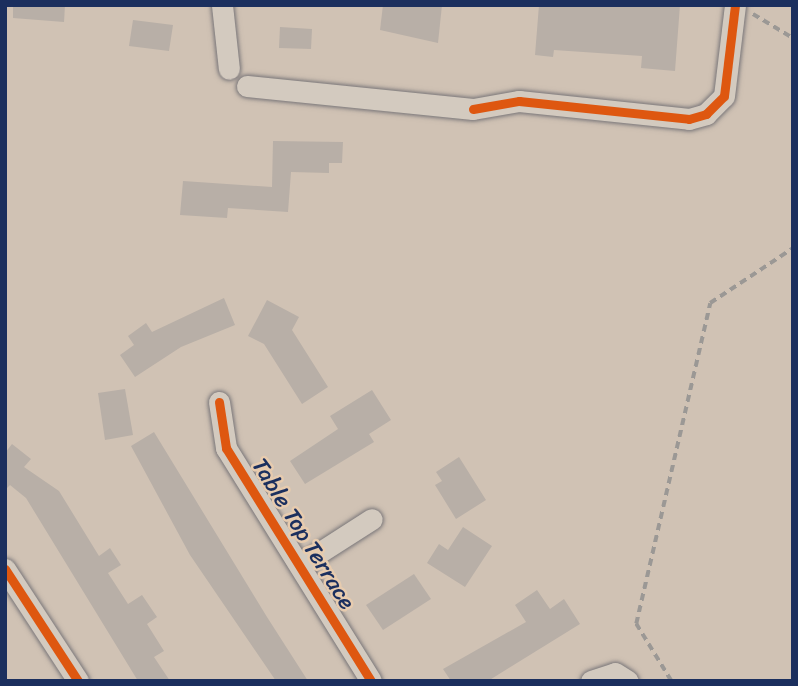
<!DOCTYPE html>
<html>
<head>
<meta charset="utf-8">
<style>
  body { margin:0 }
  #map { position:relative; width:798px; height:686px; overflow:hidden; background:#d0c2b4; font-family:Sriracha,sans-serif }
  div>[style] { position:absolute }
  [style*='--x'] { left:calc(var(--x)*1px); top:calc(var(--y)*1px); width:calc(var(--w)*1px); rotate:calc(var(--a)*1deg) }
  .building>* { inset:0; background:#b8afa7 }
  .path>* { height:3.5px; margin-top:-1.75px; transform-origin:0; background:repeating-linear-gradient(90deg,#9b9895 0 7px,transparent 0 12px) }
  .roads { filter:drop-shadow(0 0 2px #797679) drop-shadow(0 0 2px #797679) }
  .minor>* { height:21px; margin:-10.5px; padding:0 10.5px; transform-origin:10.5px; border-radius:10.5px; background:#d3cabf }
  .cycleway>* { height:9px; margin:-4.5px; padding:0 4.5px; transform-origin:4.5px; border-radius:4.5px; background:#de5710 }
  span { translate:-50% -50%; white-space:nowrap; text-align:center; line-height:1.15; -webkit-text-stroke:5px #e7cbae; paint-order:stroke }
  .street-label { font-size:23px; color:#1b2f5e }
  .frame { position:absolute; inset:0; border:7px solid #1b2f5e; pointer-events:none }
</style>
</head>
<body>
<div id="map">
  <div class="building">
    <div style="clip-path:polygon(13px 5px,65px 5px,64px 22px,13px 18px)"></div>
    <div style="clip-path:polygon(383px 5px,442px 5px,438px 43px,380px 30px)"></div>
    <div style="clip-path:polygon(539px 5px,680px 5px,675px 71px,641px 68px,642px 56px,554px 50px,553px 57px,535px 55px)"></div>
    <div style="clip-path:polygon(133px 20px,173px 25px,169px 51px,129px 46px)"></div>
    <div style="clip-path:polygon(280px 27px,312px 29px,311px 49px,279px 48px)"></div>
    <div style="clip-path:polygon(273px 141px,343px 142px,342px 163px,329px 163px,329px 173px,291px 172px,288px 212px,228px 208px,227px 218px,180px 215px,183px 181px,272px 187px)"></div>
    <div style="clip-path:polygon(224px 298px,235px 325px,181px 347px,135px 377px,120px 355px,134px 345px,128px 336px,146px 323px,152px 332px)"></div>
    <div style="clip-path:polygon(267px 300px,299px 317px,292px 330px,328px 387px,302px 404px,264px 344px,248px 336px)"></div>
    <div style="clip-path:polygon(125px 389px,133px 435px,105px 440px,98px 393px)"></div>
    <div style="clip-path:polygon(372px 390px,391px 420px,369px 434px,374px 442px,305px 484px,290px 461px,338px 429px,330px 416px)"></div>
    <div style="clip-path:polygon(154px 432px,267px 617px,308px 681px,276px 681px,190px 555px,131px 446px)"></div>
    <div style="clip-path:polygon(12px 444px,31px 459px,24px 467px,59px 491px,99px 556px,110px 548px,121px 565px,108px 573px,128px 604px,142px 595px,157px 617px,147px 624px,164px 651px,154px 657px,170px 681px,138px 681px,26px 498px,10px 485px,5px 490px,5px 453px)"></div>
    <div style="clip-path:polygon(459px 457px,486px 500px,456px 519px,435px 485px,442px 481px,436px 472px)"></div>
    <div style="clip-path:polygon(463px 527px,492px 546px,465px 587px,427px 563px,439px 544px,448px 550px)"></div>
    <div style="clip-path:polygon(414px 574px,431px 599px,383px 630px,366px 605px)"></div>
    <div style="clip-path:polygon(537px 590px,550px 609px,564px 599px,580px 624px,488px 681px,451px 681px,443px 669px,526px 622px,515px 605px)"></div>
  </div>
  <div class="path">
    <div style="--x:753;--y:14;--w:47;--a:31"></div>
    <div style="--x:671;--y:681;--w:67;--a:-121.6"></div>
    <div style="--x:636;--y:624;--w:329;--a:-77"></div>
    <div style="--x:710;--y:303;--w:100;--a:-33.5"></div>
  </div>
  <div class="roads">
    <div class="minor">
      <div style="--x:222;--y:5;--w:64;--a:83.8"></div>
      <div style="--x:247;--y:86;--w:227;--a:5.8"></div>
      <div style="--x:473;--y:109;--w:47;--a:-9.9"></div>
      <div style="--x:519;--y:101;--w:171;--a:6"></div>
      <div style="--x:689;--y:119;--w:18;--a:-16"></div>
      <div style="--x:706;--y:114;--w:25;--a:-45"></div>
      <div style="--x:724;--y:96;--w:92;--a:-83.1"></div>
      <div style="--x:219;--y:402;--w:47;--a:81.3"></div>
      <div style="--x:226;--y:448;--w:274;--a:58.1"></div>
      <div style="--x:300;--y:565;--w:85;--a:-32.6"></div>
      <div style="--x:5;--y:569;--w:134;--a:56.9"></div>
      <div style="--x:591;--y:681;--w:25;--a:-18"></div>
      <div style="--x:615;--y:673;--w:15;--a:32"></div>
    </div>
  </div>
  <div class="cycleway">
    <div style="--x:473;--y:109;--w:47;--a:-9.9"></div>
    <div style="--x:519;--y:101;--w:171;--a:6"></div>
    <div style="--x:689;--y:119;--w:18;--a:-16"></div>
    <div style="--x:706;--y:114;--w:25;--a:-45"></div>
    <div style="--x:724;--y:96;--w:92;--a:-83.1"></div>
    <div style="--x:219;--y:402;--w:47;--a:81.3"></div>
    <div style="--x:226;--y:448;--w:274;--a:58.1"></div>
    <div style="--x:5;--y:569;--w:134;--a:56.9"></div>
  </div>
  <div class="street-label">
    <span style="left:303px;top:534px;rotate:58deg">Table Top Terrace</span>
  </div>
  <div class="frame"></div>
</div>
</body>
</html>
